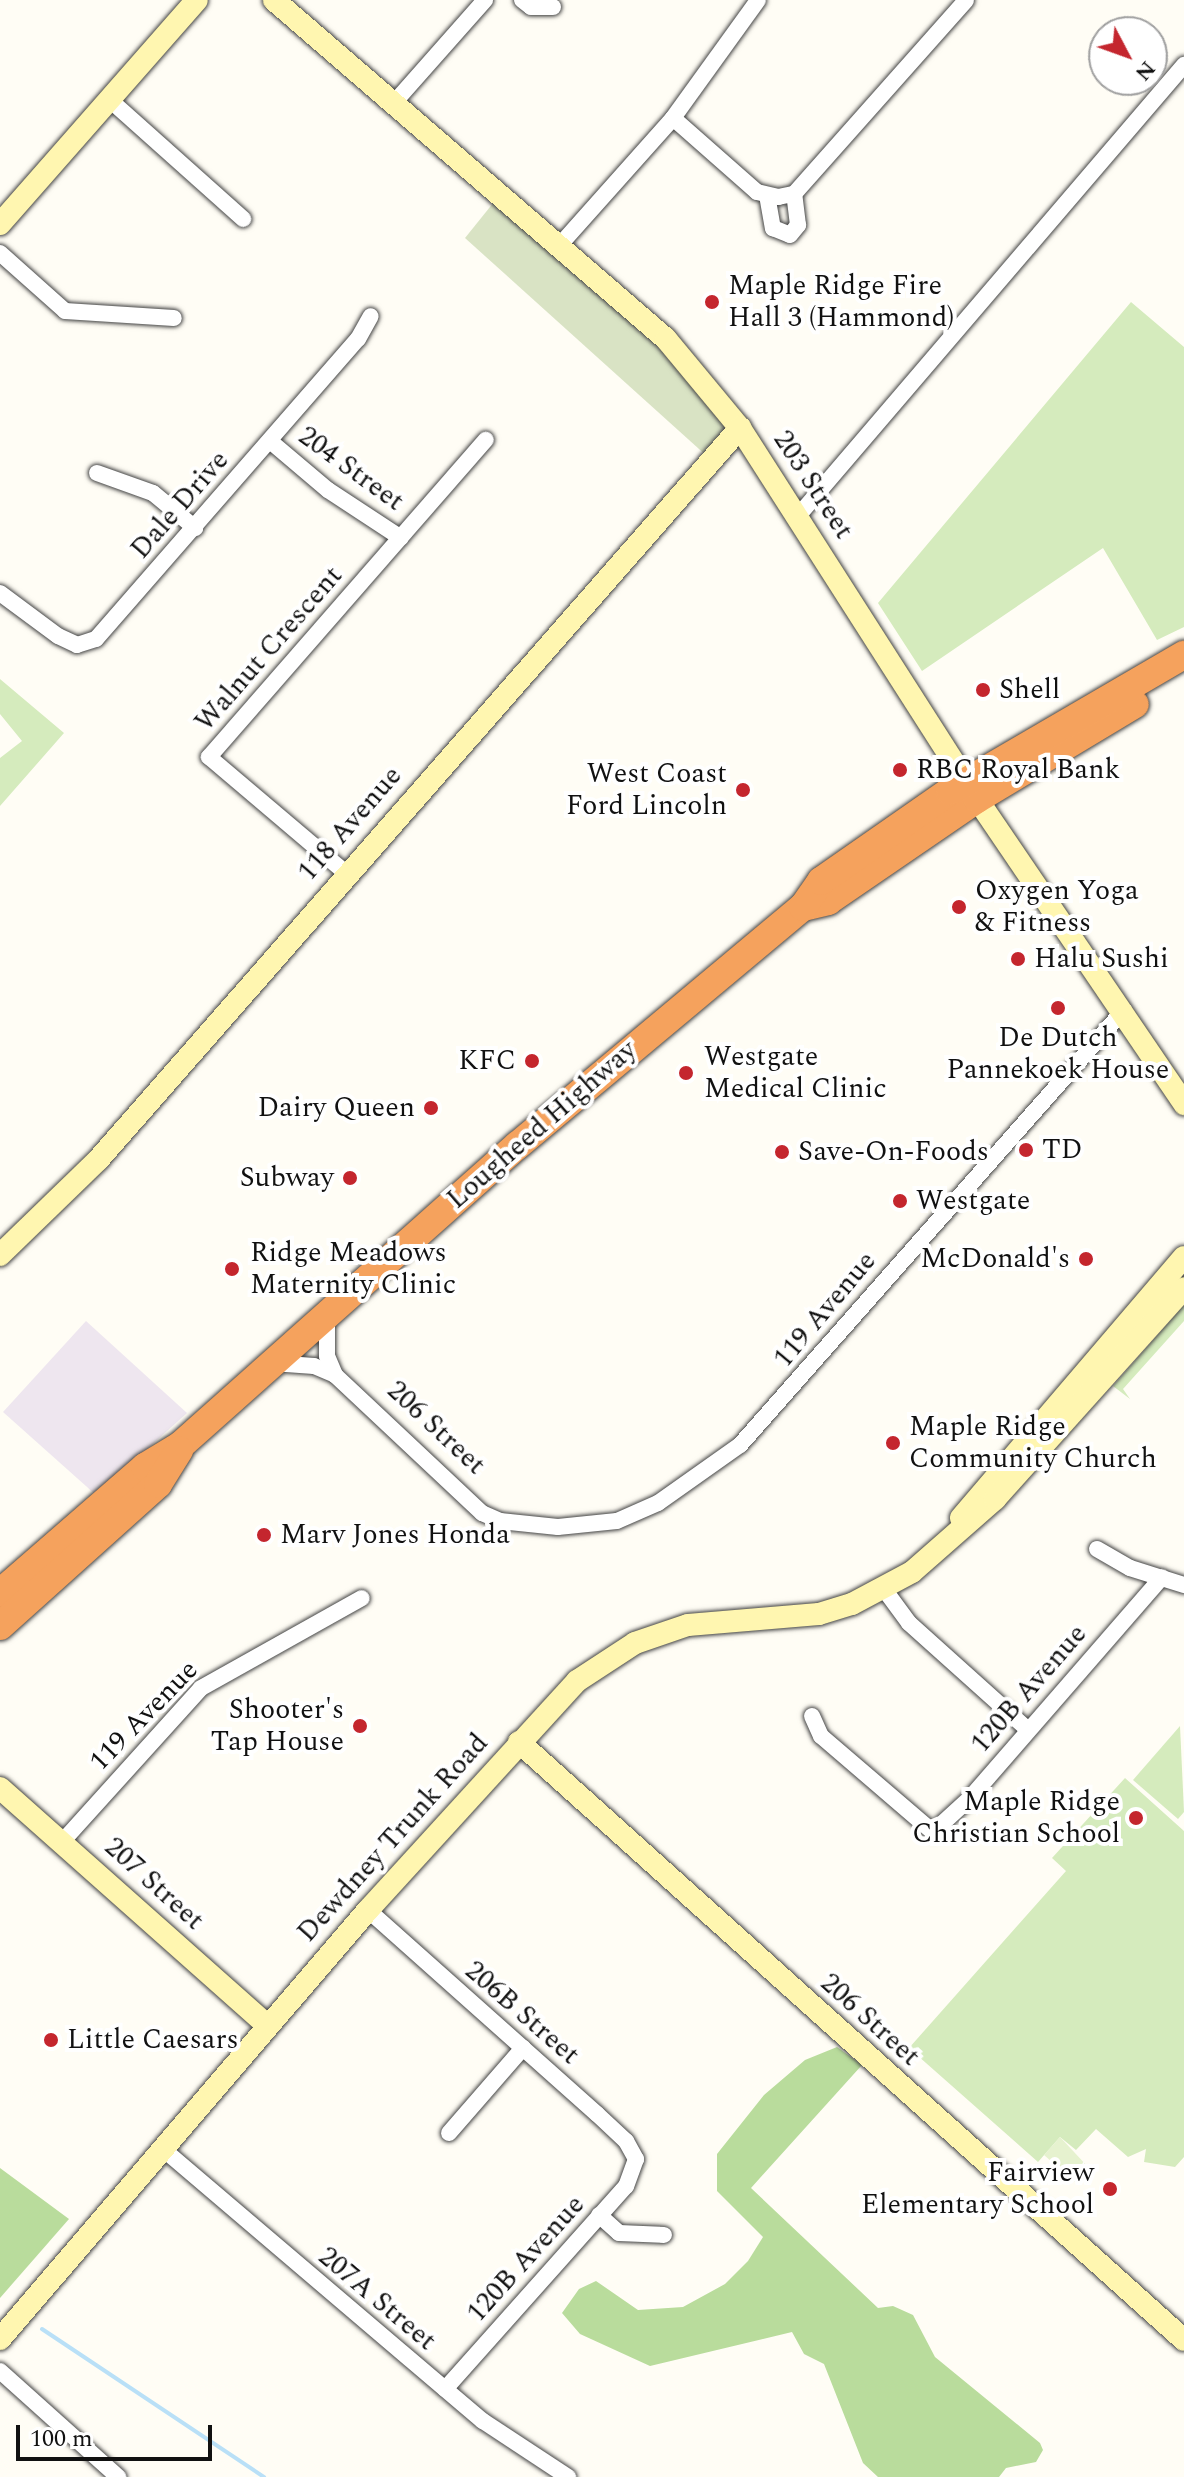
<!DOCTYPE html>
<html>
<head>
<meta charset="utf-8">
<style>
  body { margin:0 }
  #map { position:relative; width:1184px; height:2477px; overflow:hidden; background:#fffdf5; font-family:Spectral,serif }
  div>[style] { position:absolute }
  [style*='--x'] { left:calc(var(--x)*1px); top:calc(var(--y)*1px); width:calc(var(--w)*1px); rotate:calc(var(--a)*1deg) }
  .industrial>* { inset:0; background:#eee6ef }
  .green>* { inset:0; background:#d5ebbd }
  .forest>* { inset:0; background:#b9dc9c }
  .cemetery>* { inset:0; background:#d9e3c4 }
  .pitch>* { inset:0; background:#e6f2cf }
  .stream>* { height:4px; margin:-2px; padding:0 2px; transform-origin:2px; border-radius:2px; background:#b9e0f7 }
  .roads { filter:drop-shadow(0 0 2px #444) drop-shadow(0 0 2px #444) }
  .street>* { height:16px; margin:-8px; padding:0 8px; transform-origin:8px; border-radius:8px; background:#fff }
  .secondary>* { height:22px; margin:-11px; padding:0 11px; transform-origin:11px; border-radius:11px; background:#fff6b0 }
  .highway>* { height:28px; margin:-14px; padding:0 14px; transform-origin:14px; border-radius:14px; background:#f5a25d }
  .dots>* { width:22px; height:22px; translate:-50% -50%; box-sizing:border-box; border:4px solid #fff; border-radius:50% }
  span { translate:-50% -50%; white-space:nowrap; text-align:center; line-height:1.15; -webkit-text-stroke:8px #fff; paint-order:stroke }
  .poi-label { font-size:28px; color:#111 }
  .left { translate:0 -50%; text-align:left }
  .right { translate:-100% -50%; text-align:right }
  .street-label { font-size:28px; color:#111 }
  .north { position:absolute; left:1088px; top:16px; width:80px; height:80px; box-sizing:border-box; background:#fff; border:2px solid #a0a0a0; border-radius:50%; rotate:131deg; font-size:22px; font-weight:700; line-height:32px; text-align:center; color:#111 }
  .north::after { content:''; display:block; margin:auto; width:28px; height:36px; background:#c4262e; clip-path:polygon(50% 0,100% 100%,50% 72%,0 100%) }
  .scale { position:absolute; left:16px; top:2425px; width:196px; height:36px; box-sizing:border-box; border:4px solid #111; border-top:0; padding-left:10px; font-size:24px; line-height:28px; white-space:nowrap; color:#111; -webkit-text-stroke:6px #fff; paint-order:stroke }
</style>
</head>
<body>
<div id="map">
  <div class="industrial">
    <div style="clip-path:polygon(86px 1321px,187px 1413px,96px 1495px,3px 1412px)"></div>
  </div>
  <div class="green">
    <div style="clip-path:polygon(1131px 302px,1184px 347px,1184px 627px,1157px 640px,1103px 548px,922px 671px,878px 603px)"></div>
    <div style="clip-path:polygon(0 679px,64px 733px,0 806px,0 758px,22px 741px,0 714px)"></div>
    <div style="clip-path:polygon(1184px 1305px,1184px 1321px,1123px 1389px,1130px 1399px,1113px 1386px)"></div>
    <div style="clip-path:polygon(1180px 1726px,1184px 1812px,1178px 1819px,1133px 1780px)"></div>
    <div style="clip-path:polygon(1125px 1778px,1184px 1831px,1184px 2157px,1175px 2167px,1144px 2162px,1146px 2149px,1128px 2157px,1096px 2129px,1076px 2150px,1060px 2137px,1038px 2162px,909px 2048px,1066px 1871px,1052px 1858px)"></div>
  </div>
  <div class="forest">
    <div style="clip-path:polygon(837px 2047px,862px 2065px,751px 2188px,878px 2308px,893px 2306px,913px 2315px,935px 2357px,1040px 2443px,1043px 2450px,1036px 2462px,1006px 2468px,999px 2477px,878px 2477px,863px 2463px,824px 2364px,804px 2354px,792px 2332px,650px 2366px,580px 2334px,562px 2313px,579px 2289px,596px 2281px,638px 2310px,683px 2307px,725px 2284px,748px 2261px,763px 2237px,717px 2191px,717px 2154px,764px 2095px,805px 2060px)"></div>
    <div style="clip-path:polygon(0 2168px,69px 2219px,0 2298px)"></div>
  </div>
  <div class="cemetery">
    <div style="clip-path:polygon(498px 197px,559px 246px,740px 428px,709px 458px,465px 238px)"></div>
  </div>
  <div class="pitch">
    <div style="clip-path:polygon(1060px 2137px,1089px 2168px,1075px 2182px,1044px 2155px)"></div>
  </div>
  <div class="stream">
    <div style="--x:42;--y:2329;--w:267;--a:33.7"></div>
  </div>
  <div class="roads">
    <div class="street">
      <div style="--x:522;--y:0;--w:11;--a:38"></div>
      <div style="--x:531;--y:7;--w:22;--a:0"></div>
      <div style="--x:109;--y:99;--w:180;--a:41.8"></div>
      <div style="--x:393;--y:104;--w:139;--a:-48.5"></div>
      <div style="--x:673;--y:118;--w:112;--a:41.4"></div>
      <div style="--x:757;--y:192;--w:22;--a:13"></div>
      <div style="--x:778;--y:197;--w:16;--a:-11"></div>
      <div style="--x:794;--y:194;--w:259;--a:-48.4"></div>
      <div style="--x:767;--y:195;--w:34;--a:80"></div>
      <div style="--x:773;--y:228;--w:18;--a:22"></div>
      <div style="--x:790;--y:235;--w:13;--a:-51"></div>
      <div style="--x:798;--y:225;--w:31;--a:-97"></div>
      <div style="--x:559;--y:246;--w:171;--a:-48.3"></div>
      <div style="--x:673;--y:118;--w:145;--a:-54.2"></div>
      <div style="--x:0;--y:253;--w:87;--a:41.7"></div>
      <div style="--x:65;--y:311;--w:109;--a:3.7"></div>
      <div style="--x:270;--y:441;--w:76;--a:40.2"></div>
      <div style="--x:328;--y:490;--w:87;--a:33.3"></div>
      <div style="--x:97;--y:473;--w:59;--a:19.7"></div>
      <div style="--x:153;--y:493;--w:55;--a:39.8"></div>
      <div style="--x:798;--y:516;--w:594;--a:-49.44"></div>
      <div style="--x:0;--y:593;--w:72;--a:36.6"></div>
      <div style="--x:58;--y:636;--w:21;--a:25"></div>
      <div style="--x:77;--y:645;--w:20;--a:-18"></div>
      <div style="--x:96;--y:639;--w:398;--a:-48.9"></div>
      <div style="--x:358;--y:339;--w:26;--a:-61"></div>
      <div style="--x:347;--y:874;--w:181;--a:-139.7"></div>
      <div style="--x:209;--y:757;--w:421;--a:-48.9"></div>
      <div style="--x:327;--y:1315;--w:41;--a:90"></div>
      <div style="--x:327;--y:1356;--w:21;--a:67"></div>
      <div style="--x:272;--y:1363;--w:42;--a:4.1"></div>
      <div style="--x:314;--y:1366;--w:23;--a:23"></div>
      <div style="--x:335;--y:1375;--w:202;--a:43.2"></div>
      <div style="--x:482;--y:1513;--w:20;--a:24"></div>
      <div style="--x:500;--y:1521;--w:58;--a:5.9"></div>
      <div style="--x:558;--y:1527;--w:59;--a:-5.8"></div>
      <div style="--x:617;--y:1521;--w:45;--a:-23.7"></div>
      <div style="--x:658;--y:1503;--w:100;--a:-35.3"></div>
      <div style="--x:740;--y:1445;--w:580;--a:-48.56"></div>
      <div style="--x:1097;--y:1549;--w:38;--a:30"></div>
      <div style="--x:1130;--y:1568;--w:57;--a:17.5"></div>
      <div style="--x:884;--y:1589;--w:42;--a:53.7"></div>
      <div style="--x:909;--y:1623;--w:157;--a:41.9"></div>
      <div style="--x:812;--y:1716;--w:22;--a:66"></div>
      <div style="--x:821;--y:1736;--w:148;--a:40.6"></div>
      <div style="--x:933;--y:1832;--w:52;--a:-42.6"></div>
      <div style="--x:971;--y:1797;--w:291;--a:-49"></div>
      <div style="--x:62;--y:1842;--w:207;--a:-47.9"></div>
      <div style="--x:201;--y:1688;--w:184;--a:-29.2"></div>
      <div style="--x:368;--y:1910;--w:307;--a:41.7"></div>
      <div style="--x:597;--y:2114;--w:40;--a:43"></div>
      <div style="--x:626;--y:2141;--w:21;--a:61"></div>
      <div style="--x:636;--y:2159;--w:29;--a:110"></div>
      <div style="--x:626;--y:2186;--w:272;--a:131.7"></div>
      <div style="--x:449;--y:2133;--w:113;--a:-49"></div>
      <div style="--x:163;--y:2149;--w:420;--a:40.4"></div>
      <div style="--x:483;--y:2421;--w:102;--a:33.4"></div>
      <div style="--x:599;--y:2215;--w:27;--a:42"></div>
      <div style="--x:619;--y:2233;--w:45;--a:2.5"></div>
      <div style="--x:0;--y:2371;--w:159;--a:41.9"></div>
    </div>
    <div class="secondary">
      <div style="--x:274;--y:0;--w:518;--a:40.85"></div>
      <div style="--x:666;--y:339;--w:116;--a:50.3"></div>
      <div style="--x:740;--y:428;--w:440;--a:57.4"></div>
      <div style="--x:977;--y:799;--w:369;--a:55.8"></div>
      <div style="--x:0;--y:224;--w:298;--a:-48.7"></div>
      <div style="--x:0;--y:1255;--w:136;--a:-44.1"></div>
      <div style="--x:98;--y:1160;--w:974;--a:-48.75"></div>
      <div style="--x:961;--y:1518;--w:343;--a:-49.5"></div>
      <div style="--x:519;--y:1742;--w:894;--a:41.96"></div>
      <div style="--x:0;--y:1788;--w:358;--a:41.6"></div>
      <div style="--x:0;--y:2339;--w:565;--a:-49.38"></div>
      <div style="--x:368;--y:1910;--w:310;--a:-47.6"></div>
      <div style="--x:577;--y:1681;--w:69;--a:-33.2"></div>
      <div style="--x:635;--y:1643;--w:56;--a:-18.8"></div>
      <div style="--x:688;--y:1625;--w:131;--a:-4.8"></div>
      <div style="--x:819;--y:1614;--w:34;--a:-17"></div>
      <div style="--x:852;--y:1604;--w:68;--a:-28.1"></div>
      <div style="--x:912;--y:1572;--w:111;--a:-41.3"></div>
      <div style="--x:995;--y:1499;--w:283;--a:-48.1"></div>
    </div>
    <div class="highway">
      <div style="--x:803;--y:907;--w:26;--a:-13"></div>
      <div style="--x:828;--y:901;--w:181;--a:-34.4"></div>
      <div style="--x:977;--y:799;--w:184;--a:-31"></div>
      <div style="--x:0;--y:1593;--w:192;--a:-41"></div>
      <div style="--x:145;--y:1467;--w:42;--a:-31.4"></div>
      <div style="--x:181;--y:1445;--w:451;--a:-41.7"></div>
      <div style="--x:518;--y:1145;--w:371;--a:-39.9"></div>
      <div style="--x:803;--y:907;--w:32;--a:-55"></div>
      <div style="--x:821;--y:881;--w:157;--a:-34.9"></div>
      <div style="--x:950;--y:791;--w:271;--a:-30.2"></div>
      <div style="--x:0;--y:1626;--w:212;--a:-41.9"></div>
      <div style="--x:158;--y:1484;--w:40;--a:-58"></div>
    </div>
  </div>
  <div class="dots">
    <div style="left:712px;top:302px;background:#c4262e"></div>
    <div style="left:983px;top:690px;background:#c4262e"></div>
    <div style="left:900px;top:770px;background:#c4262e"></div>
    <div style="left:743px;top:790px;background:#c4262e"></div>
    <div style="left:959px;top:907px;background:#c4262e"></div>
    <div style="left:1018px;top:959px;background:#c4262e"></div>
    <div style="left:1058px;top:1008px;background:#c4262e"></div>
    <div style="left:532px;top:1061px;background:#c4262e"></div>
    <div style="left:686px;top:1073px;background:#c4262e"></div>
    <div style="left:431px;top:1108px;background:#c4262e"></div>
    <div style="left:1026px;top:1150px;background:#c4262e"></div>
    <div style="left:782px;top:1152px;background:#c4262e"></div>
    <div style="left:350px;top:1178px;background:#c4262e"></div>
    <div style="left:900px;top:1201px;background:#c4262e"></div>
    <div style="left:1086px;top:1259px;background:#c4262e"></div>
    <div style="left:232px;top:1269px;background:#c4262e"></div>
    <div style="left:893px;top:1443px;background:#c4262e"></div>
    <div style="left:264px;top:1535px;background:#c4262e"></div>
    <div style="left:360px;top:1726px;background:#c4262e"></div>
    <div style="left:1136px;top:1818px;background:#c4262e"></div>
    <div style="left:51px;top:2040px;background:#c4262e"></div>
    <div style="left:1110px;top:2189px;background:#c4262e"></div>
  </div>
  <div class="poi-label">
    <span class="left" style="left:728px;top:302px">Maple Ridge Fire<br>Hall 3 (Hammond)</span>
    <span class="left" style="left:999px;top:690px">Shell</span>
    <span class="left" style="left:916px;top:770px">RBC Royal Bank</span>
    <span class="right" style="left:727px;top:790px">West Coast<br>Ford Lincoln</span>
    <span class="left" style="left:975px;top:907px">Oxygen Yoga<br>&amp; Fitness</span>
    <span class="left" style="left:1034px;top:959px">Halu Sushi</span>
    <span style="left:1058px;top:1054px">De Dutch<br>Pannekoek House</span>
    <span class="left" style="left:704px;top:1073px">Westgate<br>Medical Clinic</span>
    <span class="right" style="left:516px;top:1061px">KFC</span>
    <span class="right" style="left:415px;top:1108px">Dairy Queen</span>
    <span class="left" style="left:1042px;top:1150px">TD</span>
    <span class="left" style="left:798px;top:1152px">Save-On-Foods</span>
    <span class="right" style="left:334px;top:1178px">Subway</span>
    <span class="left" style="left:916px;top:1201px">Westgate</span>
    <span class="left" style="left:250px;top:1269px">Ridge Meadows<br>Maternity Clinic</span>
    <span class="right" style="left:1070px;top:1259px">McDonald's</span>
    <span class="left" style="left:909px;top:1443px">Maple Ridge<br>Community Church</span>
    <span class="left" style="left:280px;top:1535px">Marv Jones Honda</span>
    <span class="right" style="left:344px;top:1726px">Shooter's<br>Tap House</span>
    <span class="right" style="left:1120px;top:1818px">Maple Ridge<br>Christian School</span>
    <span class="left" style="left:67px;top:2040px">Little Caesars</span>
    <span class="right" style="left:1094px;top:2189px">Fairview<br>Elementary School</span>
  </div>
  <div class="street-label">
    <span style="left:351px;top:469px;rotate:36deg">204 Street</span>
    <span style="left:813px;top:485px;rotate:57deg">203 Street</span>
    <span style="left:180px;top:505px;rotate:-49deg">Dale Drive</span>
    <span style="left:269px;top:649px;rotate:-49deg">Walnut Crescent</span>
    <span style="left:350px;top:824px;rotate:-49deg">118 Avenue</span>
    <span style="left:542px;top:1125px;rotate:-41deg">Lougheed Highway</span>
    <span style="left:825px;top:1310px;rotate:-50deg">119 Avenue</span>
    <span style="left:436px;top:1428px;rotate:43deg">206 Street</span>
    <span style="left:1029px;top:1689px;rotate:-49deg">120B Avenue</span>
    <span style="left:144px;top:1716px;rotate:-46deg">119 Avenue</span>
    <span style="left:393px;top:1838px;rotate:-48deg">Dewdney Trunk Road</span>
    <span style="left:154px;top:1884px;rotate:42deg">207 Street</span>
    <span style="left:522px;top:2013px;rotate:41deg">206B Street</span>
    <span style="left:870px;top:2020px;rotate:42deg">206 Street</span>
    <span style="left:526px;top:2259px;rotate:-48deg">120B Avenue</span>
    <span style="left:377px;top:2299px;rotate:40deg">207A Street</span>
  </div>
  <div class="north">N</div>
  <div class="scale">100 m</div>
</div>
</body>
</html>
